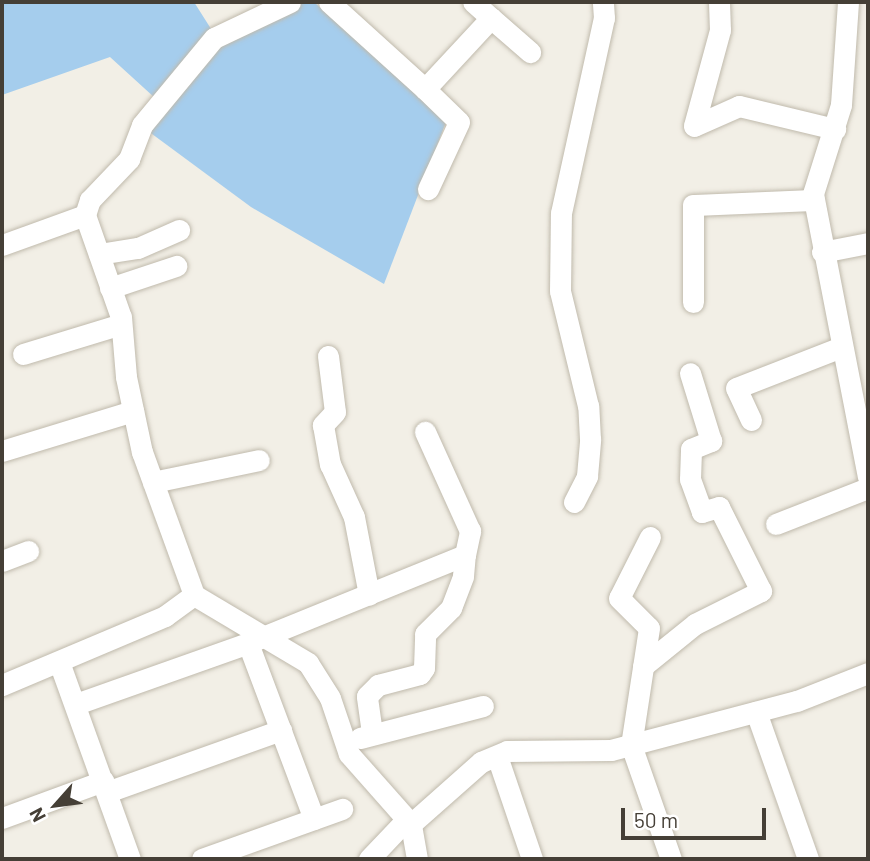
<!DOCTYPE html>
<html>
<head>
<meta charset="utf-8">
<style>
  body { margin:0 }
  #map { position:relative; width:870px; height:861px; overflow:hidden; background:#f2efe6; font-family:Barlow,sans-serif }
  div>[style] { position:absolute }
  [style*='--x'] { left:calc(var(--x)*1px); top:calc(var(--y)*1px); width:calc(var(--w)*1px); rotate:calc(var(--a)*1deg) }
  .water>* { inset:0; background:#a5cded }
  .roads { filter:drop-shadow(0 0 2px #c0baac) drop-shadow(0 0 2px #c0baac) }
  .minor>* { height:21px; margin:-10.5px; padding:0 10.5px; transform-origin:10.5px; border-radius:10.5px; background:#fff }
  span { translate:-50% -50%; white-space:nowrap; text-align:center; line-height:1.15; -webkit-text-stroke:7px #fff; paint-order:stroke }
  .frame { position:absolute; inset:0; border:4px solid #453f36; pointer-events:none }
  .north { position:absolute; left:21px; top:770px; width:70px; height:70px; -webkit-text-stroke:5px #fff; paint-order:stroke; rotate:242deg; font-size:19px; font-weight:700; line-height:28px; text-align:center; color:#453f36 }
  .north::after { content:''; display:block; margin:auto; width:24px; height:32px; background:#453f36; clip-path:polygon(50% 0,100% 100%,50% 72%,0 100%) }
  .scale { position:absolute; left:621px; top:808px; width:145px; height:32px; box-sizing:border-box; border:4px solid #453f36; border-top:0; padding-left:9px; font-size:21px; line-height:24px; white-space:nowrap; color:#453f36; -webkit-text-stroke:5px #fff; paint-order:stroke }
</style>
</head>
<body>
<div id="map">
  <div class="water">
    <div style="clip-path:polygon(2px 2px,194px 2px,213px 32px,155px 98px,110px 57px,2px 95px)"></div>
    <div style="clip-path:polygon(303px 2px,314px 2px,446px 122px,384px 284px,251px 207px,148px 131px,216px 44px)"></div>
  </div>
  <div class="roads">
    <div class="minor">
      <div style="--x:329;--y:2;--w:130;--a:42.2"></div>
      <div style="--x:425;--y:89;--w:97;--a:-47.1"></div>
      <div style="--x:491;--y:18;--w:24;--a:-138"></div>
      <div style="--x:719;--y:2;--w:28;--a:88"></div>
      <div style="--x:720;--y:30;--w:99;--a:105.2"></div>
      <div style="--x:694;--y:126;--w:49;--a:-24"></div>
      <div style="--x:739;--y:106;--w:99;--a:13.5"></div>
      <div style="--x:848;--y:2;--w:103;--a:93.9"></div>
      <div style="--x:841;--y:105;--w:93;--a:107.5"></div>
      <div style="--x:813;--y:194;--w:288;--a:79"></div>
      <div style="--x:491;--y:18;--w:52;--a:41.1"></div>
      <div style="--x:425;--y:89;--w:47;--a:44.1"></div>
      <div style="--x:459;--y:122;--w:74;--a:114.8"></div>
      <div style="--x:85;--y:215;--w:16;--a:-72"></div>
      <div style="--x:90;--y:200;--w:57;--a:-46.4"></div>
      <div style="--x:129;--y:159;--w:36;--a:-69"></div>
      <div style="--x:142;--y:125;--w:113;--a:-50.4"></div>
      <div style="--x:214;--y:38;--w:84;--a:-25.3"></div>
      <div style="--x:2;--y:245;--w:88;--a:-19.9"></div>
      <div style="--x:85;--y:215;--w:108;--a:70.6"></div>
      <div style="--x:121;--y:317;--w:60;--a:85.2"></div>
      <div style="--x:126;--y:377;--w:77;--a:78"></div>
      <div style="--x:142;--y:452;--w:152;--a:70"></div>
      <div style="--x:194;--y:595;--w:133;--a:30.8"></div>
      <div style="--x:308;--y:663;--w:41;--a:57.8"></div>
      <div style="--x:330;--y:698;--w:59;--a:71.3"></div>
      <div style="--x:349;--y:754;--w:94;--a:48.5"></div>
      <div style="--x:822;--y:252;--w:47;--a:-11.1"></div>
      <div style="--x:99;--y:254;--w:39;--a:-9"></div>
      <div style="--x:138;--y:248;--w:45;--a:-23.7"></div>
      <div style="--x:110;--y:288;--w:70;--a:-18.4"></div>
      <div style="--x:693;--y:302;--w:97;--a:-90"></div>
      <div style="--x:693;--y:205;--w:121;--a:-2.4"></div>
      <div style="--x:23;--y:354;--w:102;--a:-17"></div>
      <div style="--x:328;--y:356;--w:56;--a:82.9"></div>
      <div style="--x:335;--y:412;--w:18;--a:133"></div>
      <div style="--x:323;--y:425;--w:40;--a:80"></div>
      <div style="--x:330;--y:464;--w:58;--a:65.6"></div>
      <div style="--x:354;--y:517;--w:79;--a:79.1"></div>
      <div style="--x:751;--y:420;--w:35;--a:-115"></div>
      <div style="--x:736;--y:388;--w:113;--a:-21.3"></div>
      <div style="--x:2;--y:451;--w:137;--a:-17"></div>
      <div style="--x:153;--y:482;--w:108;--a:-11.7"></div>
      <div style="--x:574;--y:502;--w:29;--a:-63"></div>
      <div style="--x:587;--y:476;--w:37;--a:-85"></div>
      <div style="--x:590;--y:439;--w:33;--a:-93"></div>
      <div style="--x:588;--y:406;--w:118;--a:-103.7"></div>
      <div style="--x:560;--y:291;--w:78;--a:-89.3"></div>
      <div style="--x:561;--y:213;--w:200;--a:-77.6"></div>
      <div style="--x:604;--y:18;--w:16;--a:-94"></div>
      <div style="--x:776;--y:524;--w:99;--a:-21.4"></div>
      <div style="--x:650;--y:537;--w:68;--a:116.9"></div>
      <div style="--x:619;--y:598;--w:42;--a:45"></div>
      <div style="--x:649;--y:628;--w:118;--a:98.7"></div>
      <div style="--x:631;--y:745;--w:121;--a:70.7"></div>
      <div style="--x:2;--y:561;--w:28;--a:-21"></div>
      <div style="--x:59;--y:662;--w:209;--a:70.2"></div>
      <div style="--x:643;--y:666;--w:67;--a:-38.9"></div>
      <div style="--x:695;--y:624;--w:74;--a:-26.6"></div>
      <div style="--x:761;--y:591;--w:94;--a:-116.6"></div>
      <div style="--x:719;--y:507;--w:18;--a:164"></div>
      <div style="--x:702;--y:512;--w:35;--a:-110"></div>
      <div style="--x:690;--y:479;--w:30;--a:-88"></div>
      <div style="--x:691;--y:449;--w:22;--a:-22"></div>
      <div style="--x:711;--y:441;--w:71;--a:-107.2"></div>
      <div style="--x:2;--y:685;--w:177;--a:-22.9"></div>
      <div style="--x:165;--y:616;--w:36;--a:-36"></div>
      <div style="--x:76;--y:704;--w:182;--a:-19.5"></div>
      <div style="--x:756;--y:712;--w:156;--a:70.5"></div>
      <div style="--x:372;--y:733;--w:37;--a:-98"></div>
      <div style="--x:367;--y:696;--w:16;--a:-45"></div>
      <div style="--x:378;--y:685;--w:43;--a:-14.7"></div>
      <div style="--x:420;--y:674;--w:7;--a:-56"></div>
      <div style="--x:424;--y:668;--w:34;--a:-88"></div>
      <div style="--x:425;--y:634;--w:37;--a:-45"></div>
      <div style="--x:451;--y:608;--w:34;--a:-69"></div>
      <div style="--x:463;--y:576;--w:21;--a:-85"></div>
      <div style="--x:360;--y:738;--w:127;--a:-14.6"></div>
      <div style="--x:497;--y:756;--w:109;--a:71.2"></div>
      <div style="--x:107;--y:792;--w:185;--a:-19.6"></div>
      <div style="--x:2;--y:818;--w:108;--a:-20.1"></div>
      <div style="--x:314;--y:819;--w:188;--a:-110.6"></div>
      <div style="--x:248;--y:643;--w:234;--a:-22.1"></div>
      <div style="--x:465;--y:555;--w:25;--a:-78"></div>
      <div style="--x:470;--y:531;--w:109;--a:-114.4"></div>
      <div style="--x:202;--y:859;--w:149;--a:-19.7"></div>
      <div style="--x:369;--y:859;--w:55;--a:-46.5"></div>
      <div style="--x:417;--y:859;--w:36;--a:-100"></div>
      <div style="--x:411;--y:824;--w:94;--a:-41.5"></div>
      <div style="--x:481;--y:762;--w:28;--a:-23"></div>
      <div style="--x:507;--y:751;--w:104;--a:-0.6"></div>
      <div style="--x:611;--y:750;--w:192;--a:-14.8"></div>
      <div style="--x:797;--y:701;--w:76;--a:-21.5"></div>
    </div>
  </div>
  <div class="frame"></div>
  <div class="north">N</div>
  <div class="scale">50 m</div>
</div>
</body>
</html>
